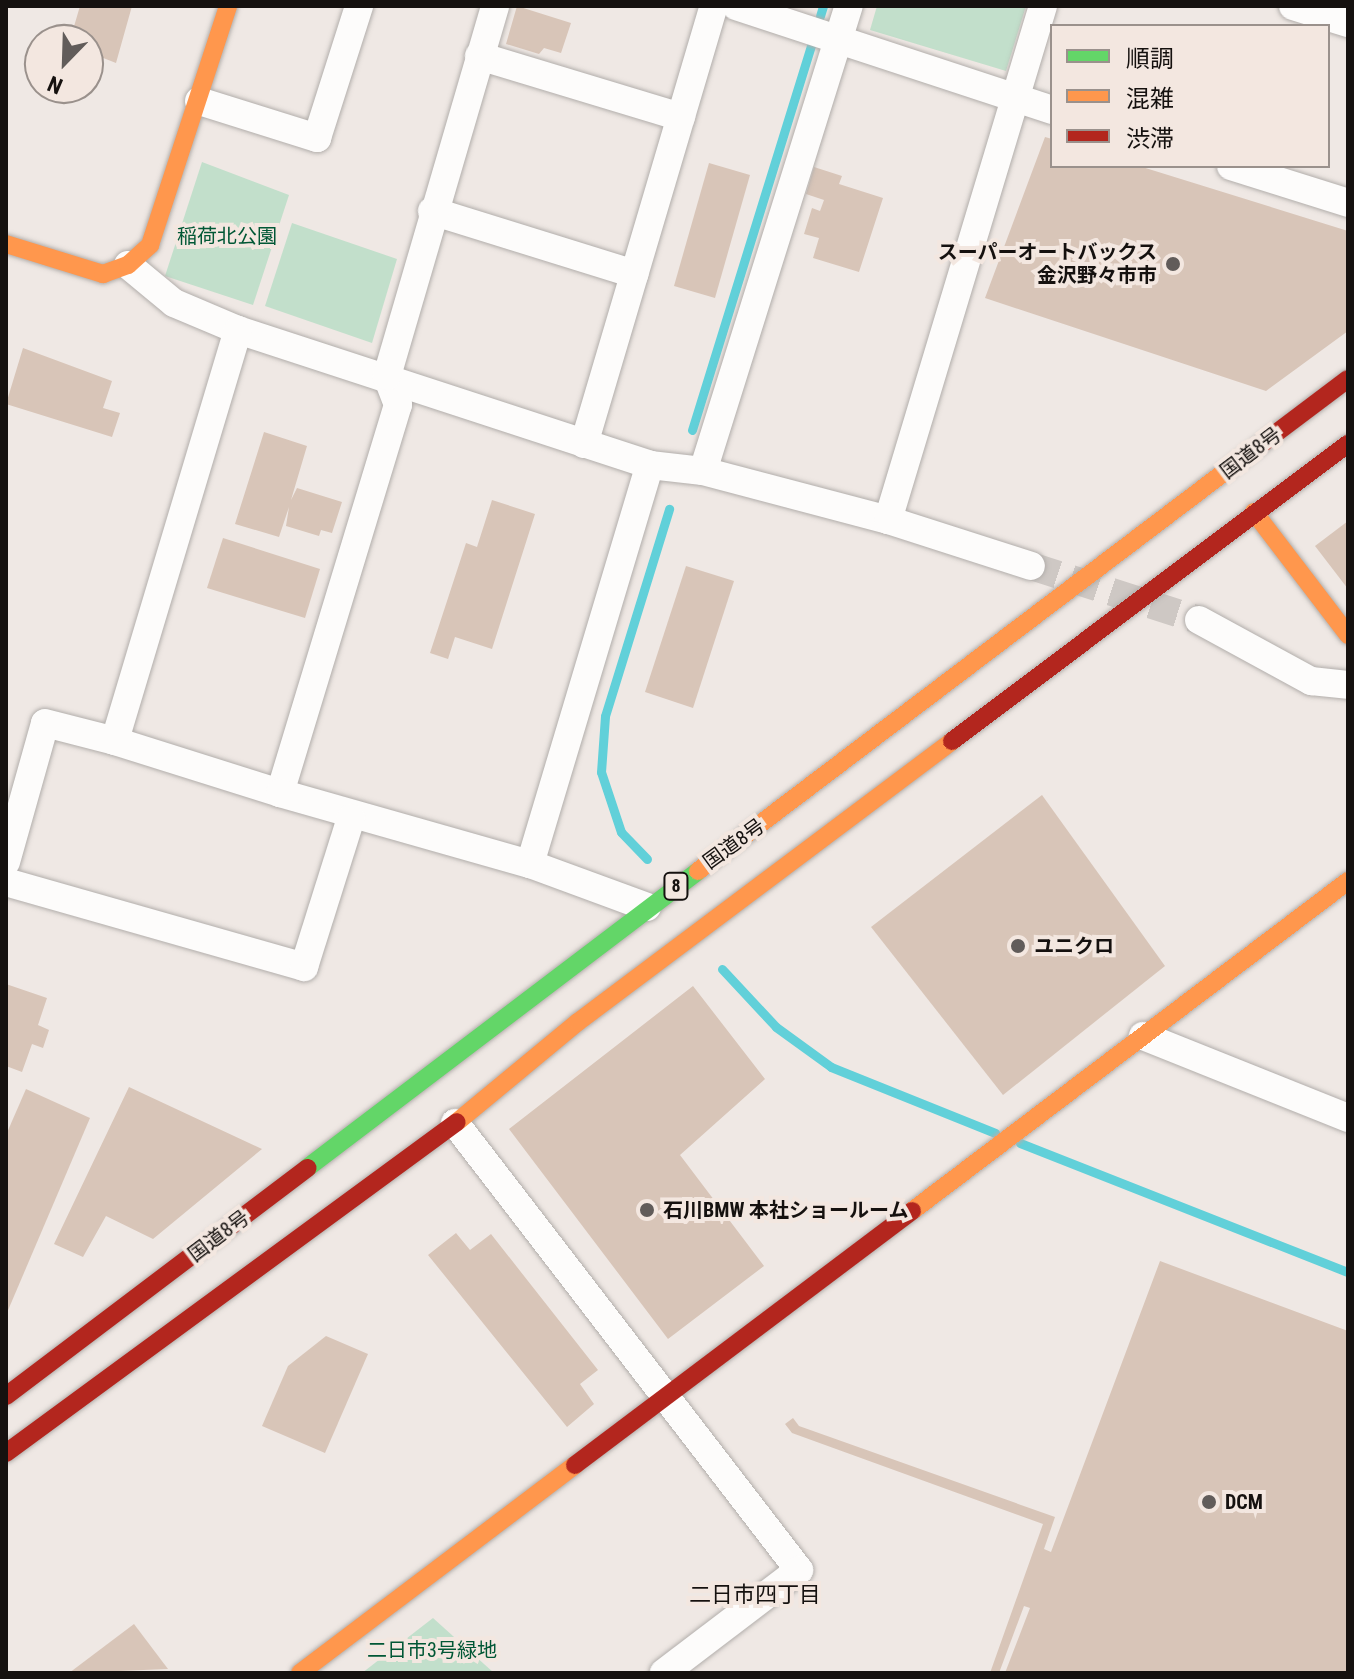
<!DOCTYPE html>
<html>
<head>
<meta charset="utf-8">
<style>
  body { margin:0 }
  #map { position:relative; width:1354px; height:1679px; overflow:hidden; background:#efe8e4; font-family:"Roboto Condensed","Noto Sans JP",sans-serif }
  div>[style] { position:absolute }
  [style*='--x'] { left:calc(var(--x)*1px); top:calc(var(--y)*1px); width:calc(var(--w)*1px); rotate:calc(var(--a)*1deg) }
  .green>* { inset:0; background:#c2dfcb }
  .stream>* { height:9px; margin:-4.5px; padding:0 4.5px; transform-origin:4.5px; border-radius:4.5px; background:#61d0d9 }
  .building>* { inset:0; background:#d8c5b8 }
  .street-tunnel>* { height:28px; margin-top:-14px; transform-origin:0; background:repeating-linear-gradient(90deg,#cec8c4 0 28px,transparent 0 42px) }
  .roads { filter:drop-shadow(0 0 2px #b2aeab) drop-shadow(0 0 2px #b2aeab) }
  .street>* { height:28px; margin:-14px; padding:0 14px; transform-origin:14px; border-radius:14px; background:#fdfcfb }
  .fast>* { height:18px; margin:-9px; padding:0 9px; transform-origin:9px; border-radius:9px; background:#63d668 }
  .slow>* { height:18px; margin:-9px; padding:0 9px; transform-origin:9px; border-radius:9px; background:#ff974d }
  .jam>* { height:18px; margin:-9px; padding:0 9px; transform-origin:9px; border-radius:9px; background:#b3261e }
  .dots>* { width:22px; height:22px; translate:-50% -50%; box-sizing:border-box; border:4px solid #f3e7e0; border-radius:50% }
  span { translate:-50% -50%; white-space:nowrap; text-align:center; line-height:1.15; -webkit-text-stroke:8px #f3e7e0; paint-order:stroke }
  .shield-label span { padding:2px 6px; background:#f3e7e0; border:2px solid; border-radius:6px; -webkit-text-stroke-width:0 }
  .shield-label { font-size:18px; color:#15110f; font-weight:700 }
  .park-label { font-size:20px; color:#015735 }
  .poi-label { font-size:20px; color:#15110f; font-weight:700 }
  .right { translate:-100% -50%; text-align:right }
  .left { translate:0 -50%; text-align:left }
  .street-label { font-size:20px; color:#15110f }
  .neighbourhood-label { font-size:22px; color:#15110f }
  .frame { position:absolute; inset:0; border:8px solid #15110f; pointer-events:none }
  .legend { position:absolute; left:1050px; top:24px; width:280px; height:144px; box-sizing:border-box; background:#f3e7e0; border:2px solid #9a918c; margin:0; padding:10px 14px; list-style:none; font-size:24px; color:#15110f }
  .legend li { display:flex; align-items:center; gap:16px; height:40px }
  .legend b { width:40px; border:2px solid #9a918c }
  .north { position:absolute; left:24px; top:24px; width:80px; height:80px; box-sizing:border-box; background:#f3e7e0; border:2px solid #9a918c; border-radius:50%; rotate:203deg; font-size:22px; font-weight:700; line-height:32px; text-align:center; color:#15110f }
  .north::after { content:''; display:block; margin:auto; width:28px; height:36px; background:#615c5a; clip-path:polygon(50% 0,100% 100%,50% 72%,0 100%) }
</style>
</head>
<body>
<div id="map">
  <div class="green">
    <div style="clip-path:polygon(877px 6px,1026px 6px,1006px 71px,870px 30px)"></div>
    <div style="clip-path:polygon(202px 162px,289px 195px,253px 305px,165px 276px)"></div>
    <div style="clip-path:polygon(292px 223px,397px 259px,372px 343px,265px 306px)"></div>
    <div style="clip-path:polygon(433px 1618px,494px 1673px,362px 1673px)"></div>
  </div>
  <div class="stream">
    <div style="--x:820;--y:16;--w:10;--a:-73"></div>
    <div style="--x:692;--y:430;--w:402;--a:-72.8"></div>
    <div style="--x:647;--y:859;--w:37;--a:-134"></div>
    <div style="--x:621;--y:832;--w:63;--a:-108.4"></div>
    <div style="--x:601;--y:772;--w:56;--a:-85.9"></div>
    <div style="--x:605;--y:716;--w:217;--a:-72.8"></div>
    <div style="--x:722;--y:969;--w:79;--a:47"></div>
    <div style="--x:776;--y:1027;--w:68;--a:36"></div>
    <div style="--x:831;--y:1067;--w:177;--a:21.9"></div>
    <div style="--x:1020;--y:1143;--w:352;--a:21.5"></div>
  </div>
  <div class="building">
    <div style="clip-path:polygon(80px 6px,132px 6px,116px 63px,88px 52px,88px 40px,70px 40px)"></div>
    <div style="clip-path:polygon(517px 6px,571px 23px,561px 53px,544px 48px,539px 54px,506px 44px)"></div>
    <div style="clip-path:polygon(1045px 137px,1052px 139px,1052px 166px,1139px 166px,1348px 231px,1348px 331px,1266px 391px,985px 298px)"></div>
    <div style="clip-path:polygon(709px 163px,750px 175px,715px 298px,674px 286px)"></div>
    <div style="clip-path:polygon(814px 167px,842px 176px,839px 184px,883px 198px,859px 272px,813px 258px,819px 238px,804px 234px,812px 208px,820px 211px,824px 200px,806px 194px)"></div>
    <div style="clip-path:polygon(23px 348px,112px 381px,103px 408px,120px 413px,112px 437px,6px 404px)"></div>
    <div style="clip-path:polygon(264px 432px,307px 446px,291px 500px,297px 488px,342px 502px,332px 533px,321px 530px,319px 536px,286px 526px,289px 507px,279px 537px,235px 524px)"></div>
    <div style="clip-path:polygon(492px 500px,535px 514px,492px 649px,455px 637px,448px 659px,430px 653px,466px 543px,477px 547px)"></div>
    <div style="clip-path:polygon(1348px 521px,1348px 589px,1315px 546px)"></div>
    <div style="clip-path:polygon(223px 538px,320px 569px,305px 618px,207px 588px)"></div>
    <div style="clip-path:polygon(686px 566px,734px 581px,693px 708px,645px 692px)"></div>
    <div style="clip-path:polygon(1042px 795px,1165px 966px,1003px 1095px,871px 927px)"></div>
    <div style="clip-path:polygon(6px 984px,47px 998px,38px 1025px,49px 1030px,43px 1048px,32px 1044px,22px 1072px,6px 1066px)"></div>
    <div style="clip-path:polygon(693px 986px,765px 1079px,680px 1155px,764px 1266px,668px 1339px,509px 1129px)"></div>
    <div style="clip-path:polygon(129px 1087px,262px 1149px,153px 1239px,106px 1216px,83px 1257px,54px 1244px)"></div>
    <div style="clip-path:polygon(26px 1089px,90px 1118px,6px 1315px,6px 1135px)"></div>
    <div style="clip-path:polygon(456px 1233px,470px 1250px,491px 1234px,598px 1370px,580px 1384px,594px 1404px,567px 1427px,428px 1255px)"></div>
    <div style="clip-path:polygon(1160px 1261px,1348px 1331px,1348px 1673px,1005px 1673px,1030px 1608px,1024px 1606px,999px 1673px,990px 1673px,1043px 1524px,792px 1433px,785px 1424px,793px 1418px,799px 1426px,1055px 1517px,1044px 1549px,1051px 1552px)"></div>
    <div style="clip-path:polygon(326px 1336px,368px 1354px,325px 1453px,262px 1426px,288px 1366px)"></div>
    <div style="clip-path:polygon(134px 1624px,168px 1669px,69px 1673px)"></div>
  </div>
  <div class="street-tunnel">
    <div style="--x:1031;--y:566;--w:176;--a:17.8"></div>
  </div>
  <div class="roads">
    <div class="street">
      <div style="--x:736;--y:6;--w:333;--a:18.2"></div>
      <div style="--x:1293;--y:6;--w:58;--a:17.2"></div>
      <div style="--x:479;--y:56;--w:211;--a:16.8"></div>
      <div style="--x:199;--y:101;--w:124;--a:17.4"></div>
      <div style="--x:317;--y:138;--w:139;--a:-72.3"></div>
      <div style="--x:1231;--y:166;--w:123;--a:17.5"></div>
      <div style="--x:432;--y:211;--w:212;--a:17.3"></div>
      <div style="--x:128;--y:265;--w:60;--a:39.6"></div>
      <div style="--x:174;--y:303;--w:69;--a:22.9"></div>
      <div style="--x:238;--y:330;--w:434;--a:18.1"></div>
      <div style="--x:650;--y:465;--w:53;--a:6.5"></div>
      <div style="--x:703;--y:471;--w:191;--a:14.8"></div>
      <div style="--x:888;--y:520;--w:150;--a:17.8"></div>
      <div style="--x:238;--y:330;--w:429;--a:106.7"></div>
      <div style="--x:115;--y:741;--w:173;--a:17.5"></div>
      <div style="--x:280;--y:793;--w:406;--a:-73.1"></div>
      <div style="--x:398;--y:405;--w:31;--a:-111"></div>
      <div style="--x:387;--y:376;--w:385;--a:-73.7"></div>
      <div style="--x:584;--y:444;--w:457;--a:-73.5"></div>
      <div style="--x:703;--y:471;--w:487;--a:-72.6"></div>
      <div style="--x:888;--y:520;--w:537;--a:-73.22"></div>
      <div style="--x:1199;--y:620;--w:128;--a:28.6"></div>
      <div style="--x:1311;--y:681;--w:37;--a:6"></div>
      <div style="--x:280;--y:793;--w:260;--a:15.9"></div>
      <div style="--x:6;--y:862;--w:144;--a:-74.3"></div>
      <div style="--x:45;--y:723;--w:72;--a:14.4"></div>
      <div style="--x:6;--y:882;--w:310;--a:15.9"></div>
      <div style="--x:304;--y:967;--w:156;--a:-72.5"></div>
      <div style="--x:647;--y:907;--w:125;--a:-159.8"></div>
      <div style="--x:530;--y:864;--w:417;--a:-73.3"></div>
      <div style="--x:1143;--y:1036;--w:221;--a:21.8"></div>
      <div style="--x:455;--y:1123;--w:564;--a:52.42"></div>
      <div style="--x:799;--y:1570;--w:170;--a:142.7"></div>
    </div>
    <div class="fast">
      <div style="--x:307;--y:1168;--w:491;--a:-37.2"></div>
    </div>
    <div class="slow">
      <div style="--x:6;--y:244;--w:102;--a:17.2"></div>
      <div style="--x:103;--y:274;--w:27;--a:-20"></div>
      <div style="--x:128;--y:265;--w:30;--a:-42"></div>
      <div style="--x:150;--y:245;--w:251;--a:-71.9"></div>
      <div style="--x:1254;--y:512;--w:155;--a:52.6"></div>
      <div style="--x:698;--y:871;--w:684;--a:-37.15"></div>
      <div style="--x:457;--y:1122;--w:157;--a:-39.6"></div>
      <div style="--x:578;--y:1022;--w:468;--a:-36.9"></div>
      <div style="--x:912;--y:1211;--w:547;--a:-37.12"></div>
      <div style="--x:300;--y:1673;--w:345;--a:-37.1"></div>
    </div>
    <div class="jam">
      <div style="--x:1243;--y:458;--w:131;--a:-37"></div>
      <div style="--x:952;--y:741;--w:495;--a:-36.9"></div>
      <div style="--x:6;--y:1396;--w:378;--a:-37.1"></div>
      <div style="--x:6;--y:1453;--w:559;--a:-36.28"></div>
      <div style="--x:575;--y:1465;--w:422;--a:-37"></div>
    </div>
  </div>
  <div class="dots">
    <div style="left:1173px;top:264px;background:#615c5a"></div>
    <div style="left:1018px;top:946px;background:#615c5a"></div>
    <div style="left:647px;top:1210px;background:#615c5a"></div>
    <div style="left:1209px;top:1502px;background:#615c5a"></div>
  </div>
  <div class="shield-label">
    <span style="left:676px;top:886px">8</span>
  </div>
  <div class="park-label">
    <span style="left:227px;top:236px">稲荷北公園</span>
    <span style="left:432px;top:1650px">二日市3号緑地</span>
  </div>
  <div class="poi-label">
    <span class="right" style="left:1157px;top:264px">スーパーオートバックス<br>金沢野々市市</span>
    <span class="left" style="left:1034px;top:946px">ユニクロ</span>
    <span class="left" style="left:663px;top:1210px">石川BMW 本社ショールーム</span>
    <span class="left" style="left:1225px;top:1502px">DCM</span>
  </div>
  <div class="street-label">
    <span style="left:1251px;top:453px;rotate:-37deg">国道8号</span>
    <span style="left:734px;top:844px;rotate:-36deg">国道8号</span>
    <span style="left:219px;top:1236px;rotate:-37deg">国道8号</span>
  </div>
  <div class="neighbourhood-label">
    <span style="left:755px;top:1595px">二日市四丁目</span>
  </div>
  <div class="frame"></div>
  <ul class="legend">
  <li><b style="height:10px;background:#63d668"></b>順調</li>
  <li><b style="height:10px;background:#ff974d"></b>混雑</li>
  <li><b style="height:10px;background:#b3261e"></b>渋滞</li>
  </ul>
  <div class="north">N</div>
</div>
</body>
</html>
